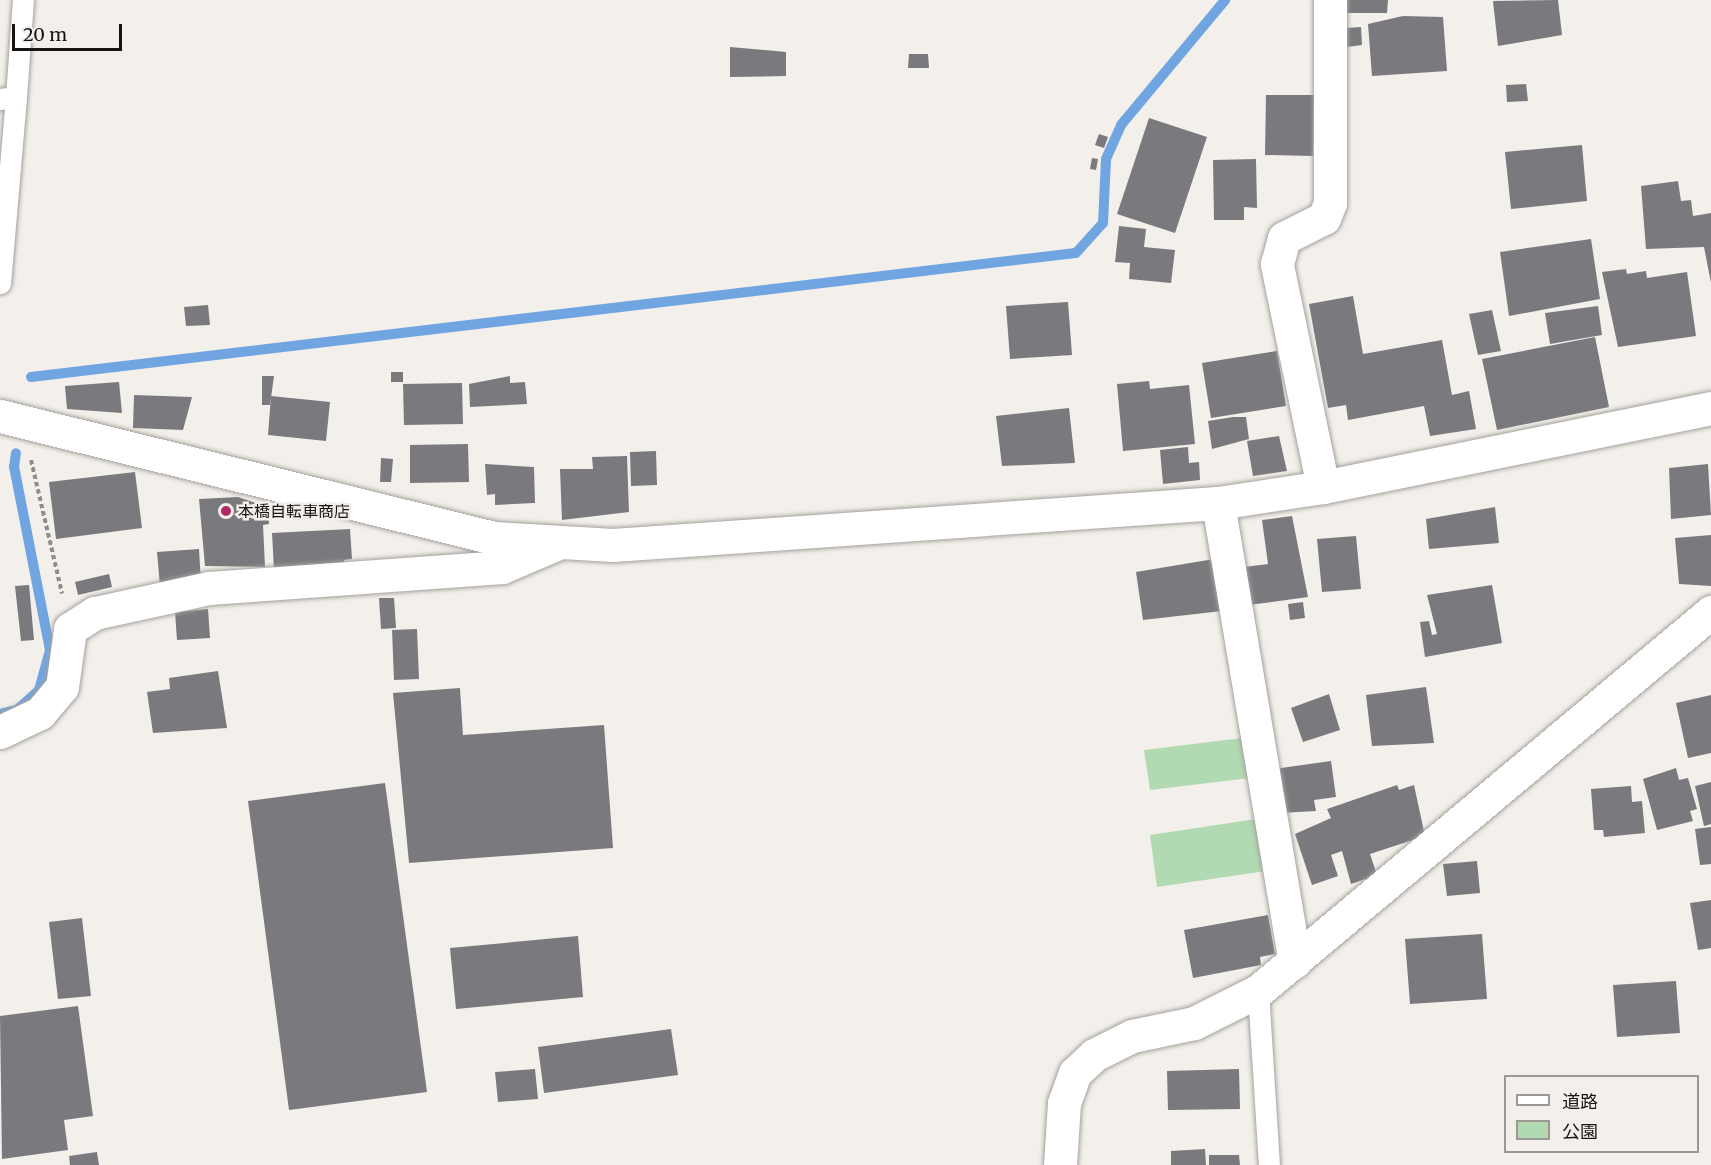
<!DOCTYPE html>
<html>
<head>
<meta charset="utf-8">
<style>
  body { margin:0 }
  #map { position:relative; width:1711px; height:1165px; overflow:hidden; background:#f3f0eb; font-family:Merriweather,"Noto Sans JP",serif }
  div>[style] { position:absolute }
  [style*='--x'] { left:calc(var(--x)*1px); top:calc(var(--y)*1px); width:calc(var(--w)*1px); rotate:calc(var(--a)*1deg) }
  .green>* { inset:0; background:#b1dab2 }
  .stream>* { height:10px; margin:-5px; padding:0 5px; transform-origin:5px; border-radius:5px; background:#71a5e1 }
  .building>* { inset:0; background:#7a797d }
  .path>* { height:4px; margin-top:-2px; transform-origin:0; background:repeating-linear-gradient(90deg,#8f8d89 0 4.5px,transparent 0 7.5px) }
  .roads { filter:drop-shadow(0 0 2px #a4a19d) drop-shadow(0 0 2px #a4a19d) }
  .service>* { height:21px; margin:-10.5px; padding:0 10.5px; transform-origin:10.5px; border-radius:10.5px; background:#fff }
  .minor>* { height:33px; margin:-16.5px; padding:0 16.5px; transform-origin:16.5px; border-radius:16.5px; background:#fff }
  .tertiary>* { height:33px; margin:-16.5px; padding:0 16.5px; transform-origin:16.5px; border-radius:16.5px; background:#fff }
  .dots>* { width:16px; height:16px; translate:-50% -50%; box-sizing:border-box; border:3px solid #f3f0eb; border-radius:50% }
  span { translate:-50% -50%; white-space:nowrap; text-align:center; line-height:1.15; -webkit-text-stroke:5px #f3f0eb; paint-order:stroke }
  .poi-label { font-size:16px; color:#161513 }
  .left { translate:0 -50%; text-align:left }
  .legend { position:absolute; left:1504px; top:1075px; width:195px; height:78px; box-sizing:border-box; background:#f3f0eb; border:2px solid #9b9895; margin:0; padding:8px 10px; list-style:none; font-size:18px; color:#161513 }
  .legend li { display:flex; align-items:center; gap:12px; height:30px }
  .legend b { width:30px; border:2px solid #9b9895 }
  .scale { position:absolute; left:12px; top:24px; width:110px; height:27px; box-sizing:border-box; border:3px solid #161513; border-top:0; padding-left:8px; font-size:18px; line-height:21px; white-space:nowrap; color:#161513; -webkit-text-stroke:4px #f3f0eb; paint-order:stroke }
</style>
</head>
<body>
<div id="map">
  <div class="green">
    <div style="clip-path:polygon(1242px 738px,1250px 778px,1150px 790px,1144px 750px)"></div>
    <div style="clip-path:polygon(1256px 819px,1266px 871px,1157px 887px,1150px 835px)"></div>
  </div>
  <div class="stream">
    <div style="--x:31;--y:377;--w:1052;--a:-6.77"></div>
    <div style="--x:1076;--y:253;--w:40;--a:-48"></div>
    <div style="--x:1103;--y:223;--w:64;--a:-87.3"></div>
    <div style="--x:1106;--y:159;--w:37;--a:-66"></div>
    <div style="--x:1121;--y:125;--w:163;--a:-50.2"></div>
    <div style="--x:0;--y:714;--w:17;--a:-13"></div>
    <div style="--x:17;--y:710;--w:30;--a:-42"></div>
    <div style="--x:39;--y:690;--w:41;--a:-74.6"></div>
    <div style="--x:50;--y:650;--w:187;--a:-101.1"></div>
    <div style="--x:14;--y:467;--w:14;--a:-82"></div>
  </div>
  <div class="building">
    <div style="clip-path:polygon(1347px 0,1388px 0,1387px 13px,1347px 13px)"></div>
    <div style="clip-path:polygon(1558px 0,1562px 35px,1498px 46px,1493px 1px)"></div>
    <div style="clip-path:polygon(1403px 16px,1443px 17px,1447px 71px,1372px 76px,1368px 24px)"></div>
    <div style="clip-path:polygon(1361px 27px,1362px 45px,1347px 47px,1346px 28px)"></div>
    <div style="clip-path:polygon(730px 47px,786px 52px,786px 76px,730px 77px)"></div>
    <div style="clip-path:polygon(909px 54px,928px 54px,929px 68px,908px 68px)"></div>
    <div style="clip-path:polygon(1526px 84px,1528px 101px,1507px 102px,1506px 85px)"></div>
    <div style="clip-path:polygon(1266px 95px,1314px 95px,1313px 156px,1265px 155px)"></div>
    <div style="clip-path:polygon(1149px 118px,1207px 137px,1175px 233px,1117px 214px)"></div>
    <div style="clip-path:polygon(1099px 134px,1108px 137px,1104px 148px,1095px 145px)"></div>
    <div style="clip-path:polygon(1582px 145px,1587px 201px,1511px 209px,1505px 152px)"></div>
    <div style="clip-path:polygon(1092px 158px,1098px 159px,1096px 170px,1090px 169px)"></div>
    <div style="clip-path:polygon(1256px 159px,1257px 208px,1244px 207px,1244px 220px,1214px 220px,1213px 160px)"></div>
    <div style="clip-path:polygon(1678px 181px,1681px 201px,1691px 200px,1693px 216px,1711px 213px,1711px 283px,1704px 247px,1646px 249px,1641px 186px)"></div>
    <div style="clip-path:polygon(1119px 226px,1146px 229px,1144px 247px,1175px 250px,1171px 283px,1129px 279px,1130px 263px,1115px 262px)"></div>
    <div style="clip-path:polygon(1591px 239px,1600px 299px,1509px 316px,1500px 252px)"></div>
    <div style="clip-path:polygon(1626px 269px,1627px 274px,1646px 271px,1647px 278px,1687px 272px,1696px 336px,1618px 347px,1602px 272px)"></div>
    <div style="clip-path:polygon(1353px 296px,1363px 354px,1442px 340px,1452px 395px,1469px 391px,1476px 429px,1430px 436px,1424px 406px,1348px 420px,1346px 405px,1328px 408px,1309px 304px)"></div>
    <div style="clip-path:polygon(1068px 302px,1072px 355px,1010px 359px,1006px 306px)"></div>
    <div style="clip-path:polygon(208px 305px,210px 325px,186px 326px,184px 307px)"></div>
    <div style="clip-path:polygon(1598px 306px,1602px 335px,1550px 344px,1545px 313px)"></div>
    <div style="clip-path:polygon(1492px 310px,1501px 351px,1478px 355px,1469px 314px)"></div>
    <div style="clip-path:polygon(1595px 337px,1609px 407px,1497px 430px,1482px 359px)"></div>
    <div style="clip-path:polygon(1277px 351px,1286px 406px,1211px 418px,1202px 363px)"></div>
    <div style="clip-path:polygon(391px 372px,403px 372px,403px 382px,391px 382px)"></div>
    <div style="clip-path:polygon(262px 376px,274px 376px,270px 405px,262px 405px)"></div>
    <div style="clip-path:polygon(510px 376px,510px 383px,525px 382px,527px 404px,470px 407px,469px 384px)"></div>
    <div style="clip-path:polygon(1149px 381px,1150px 389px,1189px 385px,1195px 444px,1123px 451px,1117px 384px)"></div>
    <div style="clip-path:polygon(119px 382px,122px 413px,67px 409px,65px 386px)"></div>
    <div style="clip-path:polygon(462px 383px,463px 424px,404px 425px,403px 384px)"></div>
    <div style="clip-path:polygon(134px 395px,192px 397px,183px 430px,133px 428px)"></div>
    <div style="clip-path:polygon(271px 396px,330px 402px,326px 441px,268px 435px)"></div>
    <div style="clip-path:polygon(1069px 408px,1075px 463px,1002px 466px,996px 416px)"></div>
    <div style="clip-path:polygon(1233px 417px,1246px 417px,1249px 439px,1212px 449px,1208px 421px)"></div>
    <div style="clip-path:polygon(1279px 436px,1287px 471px,1253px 476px,1247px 441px)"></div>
    <div style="clip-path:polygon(468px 444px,469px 482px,410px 483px,410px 445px)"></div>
    <div style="clip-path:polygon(1188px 447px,1189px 463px,1199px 462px,1200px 480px,1163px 484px,1160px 450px)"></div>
    <div style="clip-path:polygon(656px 451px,657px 485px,631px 486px,630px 452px)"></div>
    <div style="clip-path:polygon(627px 456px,629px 512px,562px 520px,560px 469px,593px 469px,592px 457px)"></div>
    <div style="clip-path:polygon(381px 458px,393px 459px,391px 482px,380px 482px)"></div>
    <div style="clip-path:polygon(485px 464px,534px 467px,535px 503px,495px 505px,495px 494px,487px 495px)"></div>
    <div style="clip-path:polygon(1708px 464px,1711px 515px,1671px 519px,1669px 468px)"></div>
    <div style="clip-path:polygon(135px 472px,142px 528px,56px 539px,49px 482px)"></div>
    <div style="clip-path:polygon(238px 497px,268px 507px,269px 524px,263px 525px,265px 567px,205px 566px,199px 499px)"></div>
    <div style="clip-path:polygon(1495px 507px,1499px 543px,1429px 549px,1426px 519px)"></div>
    <div style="clip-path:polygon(1292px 516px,1308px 597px,1249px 605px,1244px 567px,1268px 564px,1262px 520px)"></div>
    <div style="clip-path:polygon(350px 529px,352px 559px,344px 560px,345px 573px,274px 570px,272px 533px)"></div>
    <div style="clip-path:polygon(1711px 535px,1711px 586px,1679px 584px,1675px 538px)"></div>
    <div style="clip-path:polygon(1356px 536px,1361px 589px,1322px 592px,1317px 539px)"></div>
    <div style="clip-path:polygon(199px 549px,201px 583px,160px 586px,157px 552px)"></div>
    <div style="clip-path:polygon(1214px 559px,1222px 611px,1143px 620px,1136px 572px)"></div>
    <div style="clip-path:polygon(109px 574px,112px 587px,78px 595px,75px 582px)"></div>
    <div style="clip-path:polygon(29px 585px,34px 640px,21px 641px,15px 586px)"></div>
    <div style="clip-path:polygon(1492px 585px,1502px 643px,1425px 657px,1420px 622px,1429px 621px,1432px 635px,1437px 634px,1427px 595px)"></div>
    <div style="clip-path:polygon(379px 598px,394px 598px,396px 628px,381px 629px)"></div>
    <div style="clip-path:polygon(1303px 602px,1305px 618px,1290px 620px,1288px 604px)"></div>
    <div style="clip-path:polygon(208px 609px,210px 638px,177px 640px,175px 612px)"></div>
    <div style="clip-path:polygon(417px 629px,419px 679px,394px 680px,392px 630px)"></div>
    <div style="clip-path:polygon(218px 671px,227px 728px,153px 733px,147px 692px,170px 689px,169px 678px)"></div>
    <div style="clip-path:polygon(1426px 687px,1434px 743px,1372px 746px,1366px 695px)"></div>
    <div style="clip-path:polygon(460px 688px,463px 735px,604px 725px,613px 848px,409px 863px,393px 693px)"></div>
    <div style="clip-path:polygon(1329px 694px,1340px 730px,1303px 742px,1291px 708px)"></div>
    <div style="clip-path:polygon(1711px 695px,1711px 753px,1688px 758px,1676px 703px)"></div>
    <div style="clip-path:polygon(1331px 761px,1336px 797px,1314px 800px,1316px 811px,1280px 813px,1274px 769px)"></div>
    <div style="clip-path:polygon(1676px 768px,1679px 780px,1688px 778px,1697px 809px,1690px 811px,1693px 821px,1657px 830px,1643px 779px)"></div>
    <div style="clip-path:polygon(1711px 782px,1711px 824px,1704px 826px,1695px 786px)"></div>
    <div style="clip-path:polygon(385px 783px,427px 1092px,289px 1110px,248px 801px)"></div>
    <div style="clip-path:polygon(1397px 785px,1399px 790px,1414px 785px,1425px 836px,1370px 854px,1377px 875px,1351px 884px,1342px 851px,1331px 855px,1338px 876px,1312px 885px,1295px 834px,1331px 818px,1327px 809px)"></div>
    <div style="clip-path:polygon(1631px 786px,1632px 802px,1642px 801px,1645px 833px,1604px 837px,1603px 830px,1594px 830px,1591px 789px)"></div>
    <div style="clip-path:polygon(1711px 827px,1711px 864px,1700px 865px,1695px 829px)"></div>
    <div style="clip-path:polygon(1477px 861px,1480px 893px,1447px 896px,1443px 864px)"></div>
    <div style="clip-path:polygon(1711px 900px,1711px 948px,1698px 950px,1690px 903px)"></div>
    <div style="clip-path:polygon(1268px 915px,1275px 954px,1260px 957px,1261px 965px,1193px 978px,1184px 930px)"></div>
    <div style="clip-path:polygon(82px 918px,91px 996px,58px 999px,49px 922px)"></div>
    <div style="clip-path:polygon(1482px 934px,1487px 999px,1410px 1004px,1405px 939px)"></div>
    <div style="clip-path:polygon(578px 936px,583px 997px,456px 1009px,450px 948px)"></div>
    <div style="clip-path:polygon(1676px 981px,1680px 1033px,1617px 1037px,1613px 985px)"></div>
    <div style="clip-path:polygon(78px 1006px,93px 1116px,64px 1120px,68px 1150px,2px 1159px,0 1016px)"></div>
    <div style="clip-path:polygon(671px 1029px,678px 1075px,544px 1093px,538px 1047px)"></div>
    <div style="clip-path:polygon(535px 1069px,538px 1099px,498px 1102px,495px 1072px)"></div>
    <div style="clip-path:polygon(1239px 1069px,1240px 1109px,1168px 1110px,1167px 1071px)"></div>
    <div style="clip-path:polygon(1205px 1149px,1206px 1165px,1171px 1165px,1171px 1151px)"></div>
    <div style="clip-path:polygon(97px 1152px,99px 1165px,70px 1165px,69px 1156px)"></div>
    <div style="clip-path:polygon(1209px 1155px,1239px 1155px,1240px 1165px,1209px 1165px)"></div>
  </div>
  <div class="path">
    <div style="--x:31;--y:460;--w:137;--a:76.9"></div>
  </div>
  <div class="roads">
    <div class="service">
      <div style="--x:16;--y:97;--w:97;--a:-85.9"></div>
      <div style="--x:0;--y:99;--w:16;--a:-7"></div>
      <div style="--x:16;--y:97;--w:187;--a:94.9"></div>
      <div style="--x:1258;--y:991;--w:174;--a:86.4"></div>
    </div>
    <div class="minor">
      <div style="--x:1323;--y:487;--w:228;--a:-101.7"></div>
      <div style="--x:1277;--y:264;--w:27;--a:-75"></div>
      <div style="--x:1284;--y:238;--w:45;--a:-26.6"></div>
      <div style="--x:1324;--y:218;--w:16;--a:-68"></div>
      <div style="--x:1330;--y:203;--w:203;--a:-90"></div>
      <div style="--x:1218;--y:503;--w:465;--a:80.5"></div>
      <div style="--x:0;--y:732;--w:44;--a:-25.4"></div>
      <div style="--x:40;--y:713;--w:34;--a:-50"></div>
      <div style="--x:62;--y:687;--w:59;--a:-82.1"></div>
      <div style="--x:70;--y:629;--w:30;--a:-33"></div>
      <div style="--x:95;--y:613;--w:117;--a:-12.4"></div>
      <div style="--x:209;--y:588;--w:294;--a:-4.1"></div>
      <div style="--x:502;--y:567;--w:59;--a:-23.1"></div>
      <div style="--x:1060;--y:1165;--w:62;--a:-86.3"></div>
      <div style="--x:1064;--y:1103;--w:32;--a:-70"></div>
      <div style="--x:1075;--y:1073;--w:26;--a:-43"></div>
      <div style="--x:1094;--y:1055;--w:42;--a:-26.6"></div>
      <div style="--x:1132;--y:1036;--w:63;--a:-11.8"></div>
      <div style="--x:1194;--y:1023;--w:72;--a:-26.6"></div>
      <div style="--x:1258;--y:991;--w:591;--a:-39.92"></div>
    </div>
    <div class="tertiary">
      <div style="--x:0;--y:416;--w:509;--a:13.87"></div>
      <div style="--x:494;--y:538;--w:119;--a:3.4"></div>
      <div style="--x:613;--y:545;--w:606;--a:-3.97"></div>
      <div style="--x:1218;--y:503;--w:106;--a:-8.7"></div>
      <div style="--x:1323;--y:487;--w:396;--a:-11.5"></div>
    </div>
  </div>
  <div class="dots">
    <div style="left:226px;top:511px;background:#b42863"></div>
  </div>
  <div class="poi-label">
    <span class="left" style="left:238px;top:511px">本橋自転車商店</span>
  </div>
  <ul class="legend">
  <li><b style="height:8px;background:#fff"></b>道路</li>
  <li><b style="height:16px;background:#b1dab2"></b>公園</li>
  </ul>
  <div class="scale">20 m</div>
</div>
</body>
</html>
